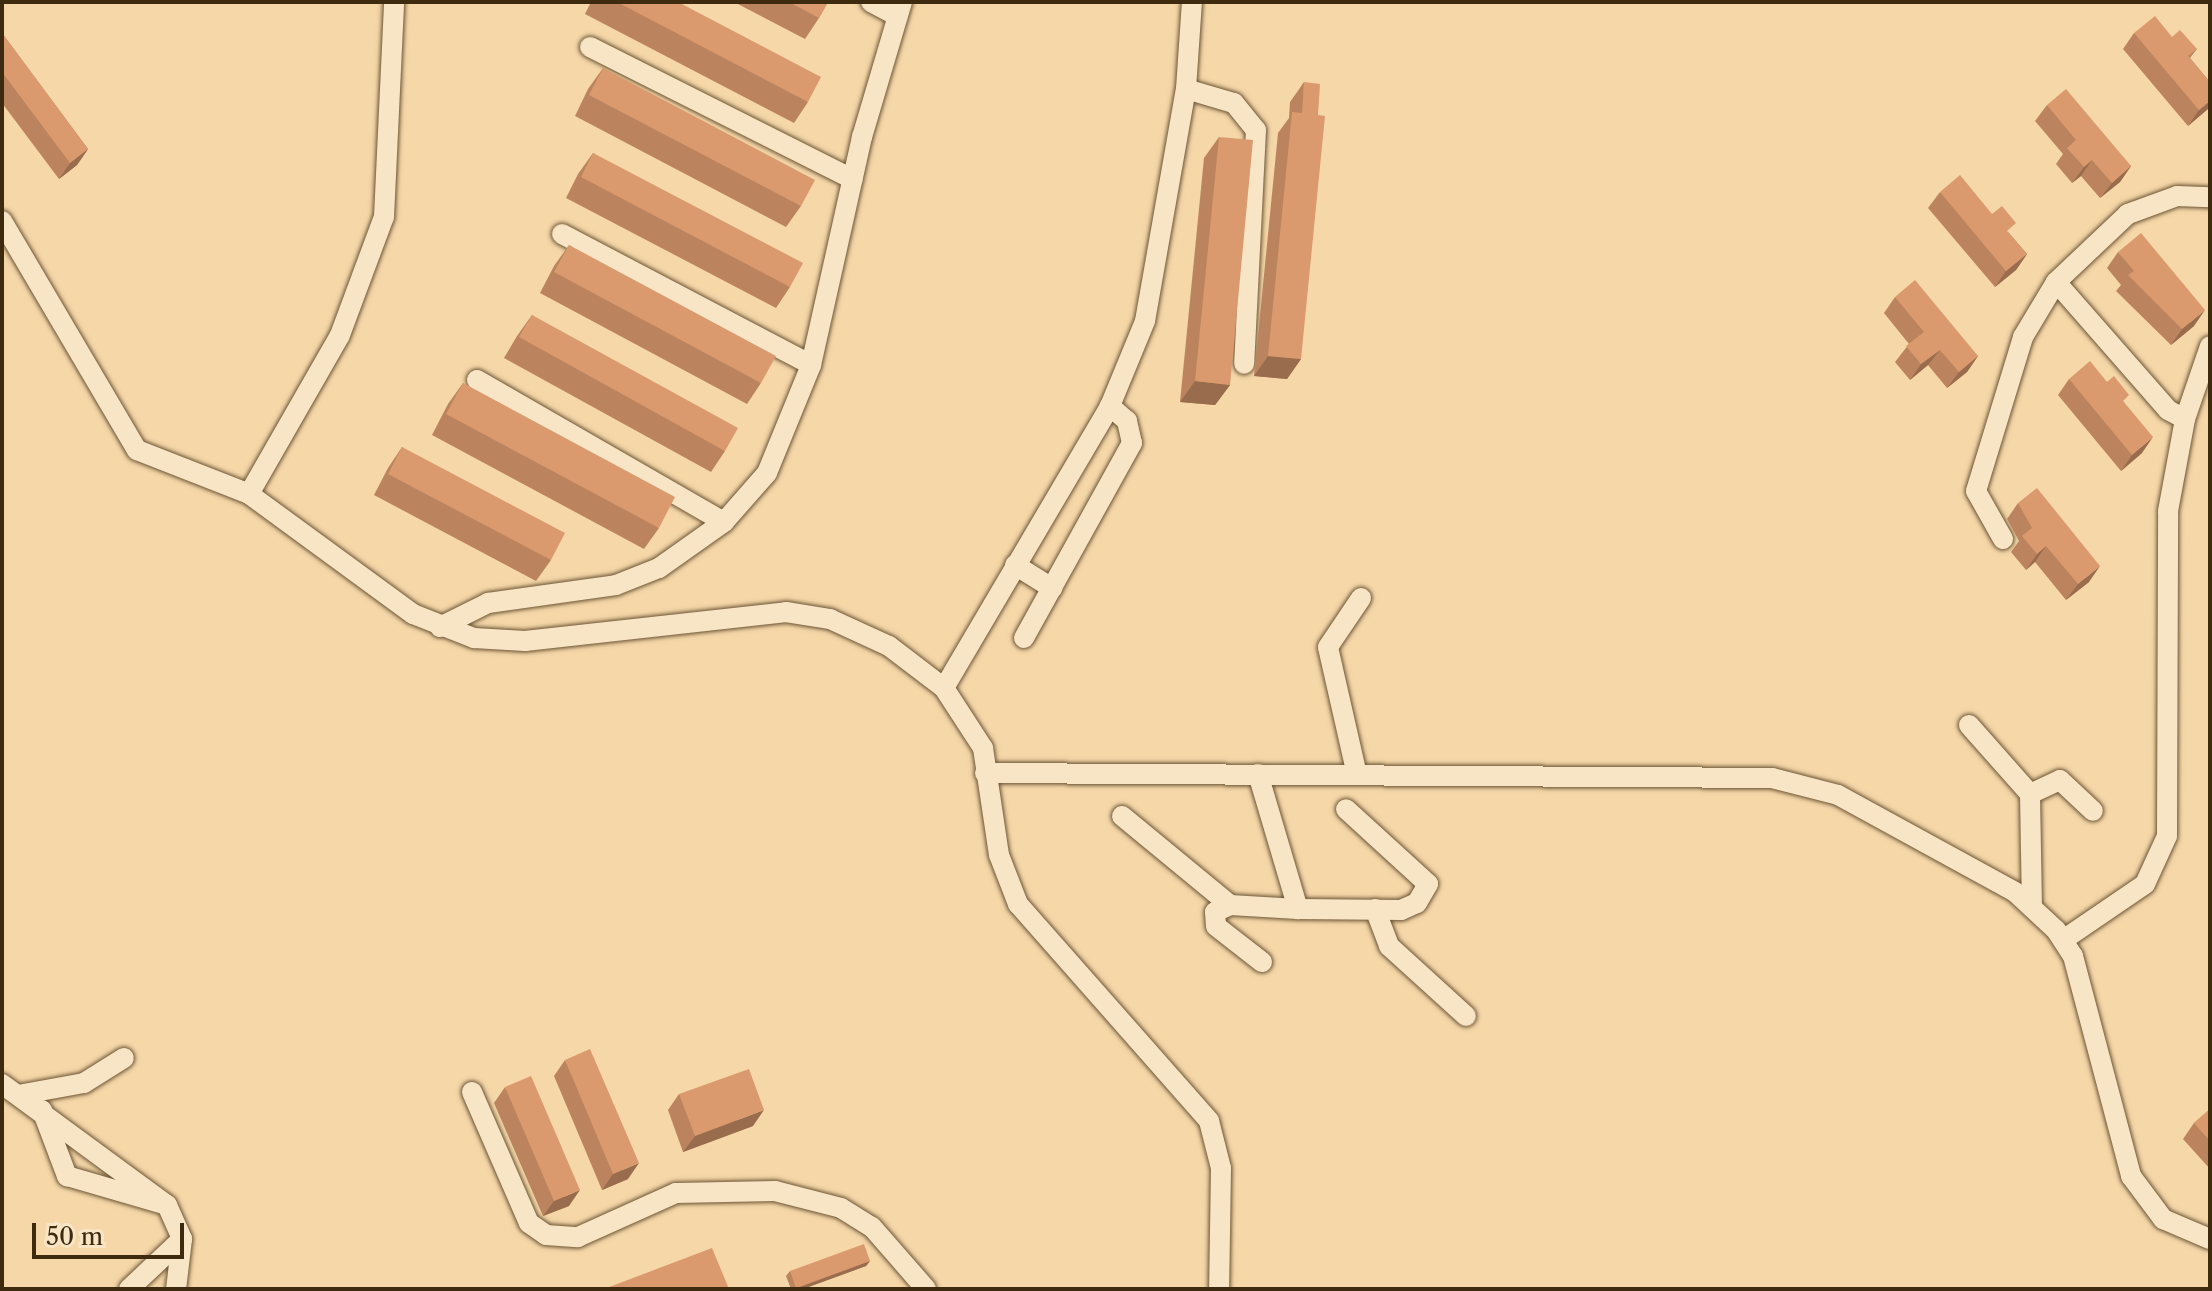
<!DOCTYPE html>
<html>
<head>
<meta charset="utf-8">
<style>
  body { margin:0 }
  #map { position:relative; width:2212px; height:1291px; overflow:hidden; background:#f5d7a8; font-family:"Libre Caslon Text",serif }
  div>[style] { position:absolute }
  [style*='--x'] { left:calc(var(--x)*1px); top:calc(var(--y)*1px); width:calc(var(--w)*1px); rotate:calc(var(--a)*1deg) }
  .roads { filter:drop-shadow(0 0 2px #6c5535) drop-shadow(0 0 2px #6c5535) }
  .minor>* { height:20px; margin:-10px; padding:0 10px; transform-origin:10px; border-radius:10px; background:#f8e5c6 }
  .wall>* { inset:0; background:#bb845f }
  .shaded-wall>* { inset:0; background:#996c4d }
  .building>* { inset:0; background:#da9a6e }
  span { translate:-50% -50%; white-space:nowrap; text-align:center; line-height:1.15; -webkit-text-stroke:6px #f8e5c6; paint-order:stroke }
  .frame { position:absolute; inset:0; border:4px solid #3e2a0f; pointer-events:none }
  .scale { position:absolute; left:32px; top:1223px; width:152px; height:36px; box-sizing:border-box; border:4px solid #3e2a0f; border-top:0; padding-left:10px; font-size:24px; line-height:28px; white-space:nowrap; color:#3e2a0f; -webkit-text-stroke:6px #f8e5c6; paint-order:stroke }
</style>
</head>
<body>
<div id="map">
  <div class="roads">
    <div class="minor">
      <div style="--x:871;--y:2;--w:30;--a:28"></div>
      <div style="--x:590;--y:47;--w:294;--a:26.7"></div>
      <div style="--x:1186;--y:89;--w:50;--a:16.3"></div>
      <div style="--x:1234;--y:103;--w:35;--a:51"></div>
      <div style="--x:1256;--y:130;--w:234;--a:92.9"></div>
      <div style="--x:2;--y:221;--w:266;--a:59.5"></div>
      <div style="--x:137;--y:450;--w:120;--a:21.4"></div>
      <div style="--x:249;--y:494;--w:203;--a:36.2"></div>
      <div style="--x:413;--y:614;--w:66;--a:21.5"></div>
      <div style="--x:474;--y:638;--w:51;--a:3.4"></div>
      <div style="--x:525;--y:641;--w:263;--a:-6.3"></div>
      <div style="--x:786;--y:612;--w:45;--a:9"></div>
      <div style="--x:830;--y:619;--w:65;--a:24.6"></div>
      <div style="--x:889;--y:646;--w:69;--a:37.4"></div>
      <div style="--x:944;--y:688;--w:72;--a:57"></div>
      <div style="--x:983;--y:748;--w:108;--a:81.5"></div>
      <div style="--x:999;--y:855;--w:53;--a:68.8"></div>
      <div style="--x:1018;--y:904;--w:289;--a:48.6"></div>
      <div style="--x:1209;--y:1121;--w:49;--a:75.7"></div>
      <div style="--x:1221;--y:1168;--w:121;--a:90.9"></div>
      <div style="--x:562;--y:234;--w:281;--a:27.7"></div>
      <div style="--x:2056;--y:282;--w:170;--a:48.8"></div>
      <div style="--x:2168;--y:410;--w:19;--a:28"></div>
      <div style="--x:477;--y:380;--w:285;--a:29.9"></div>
      <div style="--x:249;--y:494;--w:183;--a:-60.2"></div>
      <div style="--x:340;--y:335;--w:126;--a:-69.6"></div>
      <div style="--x:384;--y:217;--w:215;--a:-87.3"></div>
      <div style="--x:2003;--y:539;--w:55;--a:-119.4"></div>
      <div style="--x:1976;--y:491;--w:161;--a:-73"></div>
      <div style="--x:2023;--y:337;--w:64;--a:-59"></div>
      <div style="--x:2056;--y:282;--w:99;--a:-43.4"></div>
      <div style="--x:2128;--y:214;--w:52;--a:-20.2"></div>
      <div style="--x:2177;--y:196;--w:33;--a:2"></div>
      <div style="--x:1015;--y:565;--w:44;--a:31.9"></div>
      <div style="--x:440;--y:627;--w:54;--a:-26.6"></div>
      <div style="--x:488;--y:603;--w:129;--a:-8"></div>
      <div style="--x:616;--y:585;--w:46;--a:-21.6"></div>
      <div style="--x:659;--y:568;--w:80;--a:-35.3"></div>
      <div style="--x:724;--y:522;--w:65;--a:-48.7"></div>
      <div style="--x:767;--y:473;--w:117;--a:-67.8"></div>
      <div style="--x:811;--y:365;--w:234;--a:-77.4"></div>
      <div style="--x:862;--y:137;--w:141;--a:-73.5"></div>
      <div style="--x:1024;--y:638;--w:223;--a:-61"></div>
      <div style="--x:1132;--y:443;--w:23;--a:-103"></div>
      <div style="--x:1127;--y:421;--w:23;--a:-139"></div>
      <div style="--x:944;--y:688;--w:327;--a:-59.5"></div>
      <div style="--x:1110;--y:406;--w:92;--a:-67.6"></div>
      <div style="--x:1145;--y:321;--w:236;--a:-80"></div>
      <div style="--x:1186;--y:89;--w:87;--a:-86.1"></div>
      <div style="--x:1969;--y:725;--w:92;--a:48.5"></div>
      <div style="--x:2030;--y:794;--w:111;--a:89"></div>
      <div style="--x:985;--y:773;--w:787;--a:0.36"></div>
      <div style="--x:1772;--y:778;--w:68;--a:14.4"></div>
      <div style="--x:1838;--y:795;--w:202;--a:28.7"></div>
      <div style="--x:2015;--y:892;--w:56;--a:42.8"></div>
      <div style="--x:2056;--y:930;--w:31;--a:57"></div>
      <div style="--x:2073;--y:956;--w:228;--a:75.2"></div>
      <div style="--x:2131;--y:1176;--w:54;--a:53.3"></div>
      <div style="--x:2163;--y:1219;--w:51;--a:23.1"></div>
      <div style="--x:1258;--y:774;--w:141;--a:73.5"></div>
      <div style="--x:1298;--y:909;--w:103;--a:0.6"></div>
      <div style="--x:1401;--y:910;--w:17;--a:-24"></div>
      <div style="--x:1417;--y:903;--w:22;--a:-60"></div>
      <div style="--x:1428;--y:884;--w:111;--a:-137.6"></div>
      <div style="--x:1357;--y:775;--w:131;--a:-102.8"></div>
      <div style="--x:1328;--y:647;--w:59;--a:-56"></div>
      <div style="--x:2030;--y:794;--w:33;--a:-25"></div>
      <div style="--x:2060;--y:780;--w:45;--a:43.2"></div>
      <div style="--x:1122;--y:816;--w:140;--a:39.5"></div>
      <div style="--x:1375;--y:909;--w:40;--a:69"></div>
      <div style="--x:1389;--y:946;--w:104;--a:42.3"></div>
      <div style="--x:2063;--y:940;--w:99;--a:-34.3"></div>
      <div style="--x:2145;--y:884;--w:53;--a:-65.4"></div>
      <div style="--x:2167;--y:836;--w:325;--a:-89.8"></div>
      <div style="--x:2168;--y:511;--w:94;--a:-79.5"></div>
      <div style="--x:2185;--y:419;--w:77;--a:-71.1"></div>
      <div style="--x:1262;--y:962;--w:58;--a:-142"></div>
      <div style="--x:1216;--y:926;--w:14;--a:-94"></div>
      <div style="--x:1215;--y:912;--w:17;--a:-25"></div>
      <div style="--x:1230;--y:905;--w:68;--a:3.4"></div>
      <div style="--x:2;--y:1084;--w:205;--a:36.3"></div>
      <div style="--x:167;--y:1205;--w:37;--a:66"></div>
      <div style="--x:182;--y:1239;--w:50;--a:96.8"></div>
      <div style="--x:472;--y:1092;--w:143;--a:66.5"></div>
      <div style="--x:529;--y:1223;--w:21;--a:35"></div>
      <div style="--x:546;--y:1235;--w:32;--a:4"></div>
      <div style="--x:578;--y:1237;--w:107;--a:-24.2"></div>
      <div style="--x:676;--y:1193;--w:99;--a:-1.2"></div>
      <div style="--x:775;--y:1191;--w:68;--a:14.4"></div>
      <div style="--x:841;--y:1208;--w:36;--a:32"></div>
      <div style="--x:872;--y:1227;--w:82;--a:48.9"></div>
      <div style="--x:18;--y:1095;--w:67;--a:-10.3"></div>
      <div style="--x:84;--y:1083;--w:47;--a:-32"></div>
      <div style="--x:42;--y:1110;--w:71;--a:69.3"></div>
      <div style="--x:67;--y:1176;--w:104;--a:16.2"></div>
      <div style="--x:129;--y:1289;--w:73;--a:-43.3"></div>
    </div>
  </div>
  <div class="wall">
    <div style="clip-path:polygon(591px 2px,678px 2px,808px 102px,794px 123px,585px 14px)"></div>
    <div style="clip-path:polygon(734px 2px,828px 2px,819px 18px,805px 39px)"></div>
    <div style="clip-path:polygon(2px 33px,88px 149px,77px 165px,59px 179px,2px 103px)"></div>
    <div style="clip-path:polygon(2134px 33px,2172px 37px,2197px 49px,2190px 58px,2210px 82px,2210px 107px,2188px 126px,2123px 49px)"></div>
    <div style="clip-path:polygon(603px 68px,801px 206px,786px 227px,575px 116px,588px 89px)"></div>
    <div style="clip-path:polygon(1304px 82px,1301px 359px,1287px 379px,1254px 376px,1278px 133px,1289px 118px,1290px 102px)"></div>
    <div style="clip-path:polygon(2047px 105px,2131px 166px,2120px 182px,2100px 198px,2081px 176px,2072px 183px,2056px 164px,2063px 154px,2035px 121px)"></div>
    <div style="clip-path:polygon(1219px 137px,1230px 385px,1215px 405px,1180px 402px,1204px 158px)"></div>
    <div style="clip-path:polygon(593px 153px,790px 287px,776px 308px,566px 198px,578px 174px)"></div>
    <div style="clip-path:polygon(1940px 192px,2009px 233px,2027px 254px,2016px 270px,1995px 287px,1928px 208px)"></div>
    <div style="clip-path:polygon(569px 245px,761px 383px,747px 404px,540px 293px,554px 266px)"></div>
    <div style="clip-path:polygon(2118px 252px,2194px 326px,2171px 345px,2116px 291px,2121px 285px,2107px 268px)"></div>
    <div style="clip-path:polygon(1895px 297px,1978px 356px,1967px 372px,1947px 388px,1928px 365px,1910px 380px,1895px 362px,1909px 344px,1884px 313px)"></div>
    <div style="clip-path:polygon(532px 315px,725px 451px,711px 472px,504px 358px,517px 336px)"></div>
    <div style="clip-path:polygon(2069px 379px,2124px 402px,2142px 453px,2121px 471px,2058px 395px)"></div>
    <div style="clip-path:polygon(463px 383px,659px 528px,644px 549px,432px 435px,448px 404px)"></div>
    <div style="clip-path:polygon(402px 447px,551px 560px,536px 581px,374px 495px,388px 468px)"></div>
    <div style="clip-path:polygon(2018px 503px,2089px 582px,2066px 600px,2035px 562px,2026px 570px,2011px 552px,2019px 541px,2007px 519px)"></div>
    <div style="clip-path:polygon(565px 1060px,628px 1179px,602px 1190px,554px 1076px)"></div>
    <div style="clip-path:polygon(505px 1087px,569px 1206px,543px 1216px,494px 1103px)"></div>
    <div style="clip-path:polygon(679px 1094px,753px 1126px,683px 1152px,668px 1110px)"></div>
    <div style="clip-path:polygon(2210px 1109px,2210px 1169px,2183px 1139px,2194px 1123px)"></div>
    <div style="clip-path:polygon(870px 1261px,866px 1266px,803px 1289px,791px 1289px,786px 1276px,790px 1271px)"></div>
  </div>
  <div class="shaded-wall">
    <div style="clip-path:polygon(2210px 101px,2210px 107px,2208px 109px,2188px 126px,2199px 110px)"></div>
    <div style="clip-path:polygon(88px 149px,77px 165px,59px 179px,70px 163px)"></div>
    <div style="clip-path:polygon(2092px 160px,2081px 176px,2072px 183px,2084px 167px)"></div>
    <div style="clip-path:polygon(2131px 166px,2120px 182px,2100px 198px,2112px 183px)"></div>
    <div style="clip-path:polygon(2027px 254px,2016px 270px,1995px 287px,2006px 271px)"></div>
    <div style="clip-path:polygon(2205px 310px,2194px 326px,2171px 345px,2182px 329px)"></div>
    <div style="clip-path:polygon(1940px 350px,1928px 365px,1910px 380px,1921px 364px)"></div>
    <div style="clip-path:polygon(1268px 356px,1301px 359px,1287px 379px,1254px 376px)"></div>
    <div style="clip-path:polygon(1978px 356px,1967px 372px,1947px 388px,1959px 372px)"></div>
    <div style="clip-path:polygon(1195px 381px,1230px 385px,1215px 405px,1180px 402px)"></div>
    <div style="clip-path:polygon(2153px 437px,2142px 453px,2121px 471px,2132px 455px)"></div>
    <div style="clip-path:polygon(2046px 546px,2035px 562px,2026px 570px,2037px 554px)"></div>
    <div style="clip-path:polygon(2100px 566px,2089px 582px,2066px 600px,2078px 584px)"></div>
    <div style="clip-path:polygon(764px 1110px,753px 1126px,683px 1152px,695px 1136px)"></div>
    <div style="clip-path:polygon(639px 1163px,628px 1179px,602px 1190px,613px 1174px)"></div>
    <div style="clip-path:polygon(580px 1190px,569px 1206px,543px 1216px,554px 1201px)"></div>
    <div style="clip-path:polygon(870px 1261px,866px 1266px,803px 1289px,795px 1289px)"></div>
  </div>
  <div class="building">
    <div style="clip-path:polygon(617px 2px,678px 2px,821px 77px,808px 102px)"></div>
    <div style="clip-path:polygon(789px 2px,828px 2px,819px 18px)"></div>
    <div style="clip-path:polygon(2155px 16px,2172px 37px,2180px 30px,2197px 49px,2188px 56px,2210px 82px,2210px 101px,2199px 110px,2134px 33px)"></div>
    <div style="clip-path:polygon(2px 33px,88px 149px,70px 163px,2px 72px)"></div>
    <div style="clip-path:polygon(603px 68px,815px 180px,801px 206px,589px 95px)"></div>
    <div style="clip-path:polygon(1304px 82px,1320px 84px,1318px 115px,1325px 116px,1301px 359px,1268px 356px,1292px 112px,1302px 113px)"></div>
    <div style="clip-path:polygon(2066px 89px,2131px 166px,2112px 183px,2092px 160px,2084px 167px,2067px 148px,2076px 140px,2047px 105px)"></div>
    <div style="clip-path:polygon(1219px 137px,1253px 140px,1230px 385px,1195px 381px)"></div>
    <div style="clip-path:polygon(593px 153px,803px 263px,790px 287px,581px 177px)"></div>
    <div style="clip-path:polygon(1960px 175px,1992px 214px,2002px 206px,2016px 223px,2007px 231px,2027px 254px,2006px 271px,1940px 192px)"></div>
    <div style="clip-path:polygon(2141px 233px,2205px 310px,2182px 329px,2128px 275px,2134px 271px,2118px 252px)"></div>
    <div style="clip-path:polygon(569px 245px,776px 356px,761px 383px,554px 272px)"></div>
    <div style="clip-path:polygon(1915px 280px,1978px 356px,1959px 372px,1940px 350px,1921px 364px,1906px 346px,1924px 332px,1895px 297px)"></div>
    <div style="clip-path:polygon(532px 315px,738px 428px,725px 451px,519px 337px)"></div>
    <div style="clip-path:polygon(2090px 361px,2107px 382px,2114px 376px,2129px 395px,2123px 401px,2153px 437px,2132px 455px,2069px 379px)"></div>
    <div style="clip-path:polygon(463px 383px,675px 497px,659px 528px,446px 414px)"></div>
    <div style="clip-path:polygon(402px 447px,565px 533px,551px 560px,388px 474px)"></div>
    <div style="clip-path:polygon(2037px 488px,2100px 566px,2078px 584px,2046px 546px,2037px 554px,2022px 536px,2032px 528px,2018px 503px)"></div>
    <div style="clip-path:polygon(590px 1049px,639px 1163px,613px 1174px,565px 1060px)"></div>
    <div style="clip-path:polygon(749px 1069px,764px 1110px,695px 1136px,679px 1094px)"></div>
    <div style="clip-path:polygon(531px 1076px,580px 1190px,554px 1201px,505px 1087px)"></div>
    <div style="clip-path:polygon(2210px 1109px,2210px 1141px,2194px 1123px)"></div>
    <div style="clip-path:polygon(864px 1244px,870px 1261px,796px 1288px,790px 1271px)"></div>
    <div style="clip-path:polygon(712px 1248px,729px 1289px,604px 1289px)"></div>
  </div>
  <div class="frame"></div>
  <div class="scale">50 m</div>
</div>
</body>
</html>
